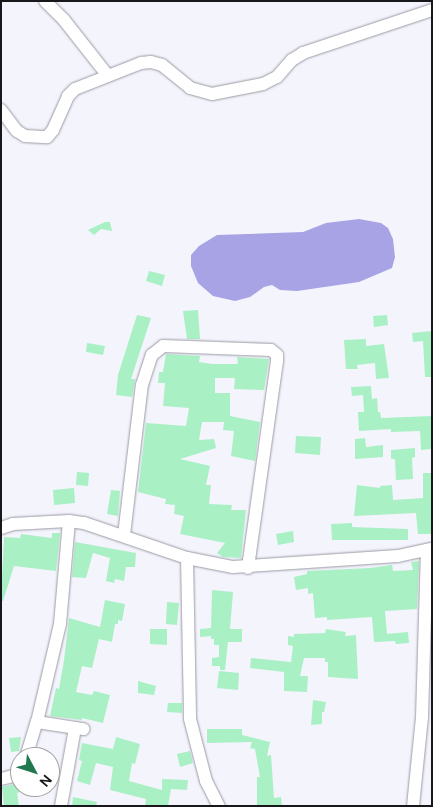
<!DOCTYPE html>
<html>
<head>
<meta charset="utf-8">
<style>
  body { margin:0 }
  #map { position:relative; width:433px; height:807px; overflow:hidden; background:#f4f4fd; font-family:"DM Sans",sans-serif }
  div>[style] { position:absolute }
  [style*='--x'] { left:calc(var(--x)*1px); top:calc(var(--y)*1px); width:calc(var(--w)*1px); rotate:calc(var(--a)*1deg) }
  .water>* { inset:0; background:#a8a3e4 }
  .building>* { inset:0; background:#a9f0c5 }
  .roads { filter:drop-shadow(0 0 1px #9a9aa3) drop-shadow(0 0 1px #9a9aa3) }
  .minor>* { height:12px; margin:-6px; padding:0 6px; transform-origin:6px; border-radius:6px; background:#fff }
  span { translate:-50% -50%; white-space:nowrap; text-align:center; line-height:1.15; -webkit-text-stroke:4px #fff; paint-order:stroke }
  .frame { position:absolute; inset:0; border:2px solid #18181c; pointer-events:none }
  .north { position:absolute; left:10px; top:747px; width:50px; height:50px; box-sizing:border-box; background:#fff; border:1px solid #a3a3a4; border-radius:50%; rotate:130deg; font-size:14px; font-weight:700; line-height:20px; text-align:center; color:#18181c }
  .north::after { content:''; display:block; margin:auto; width:18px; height:22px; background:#20794e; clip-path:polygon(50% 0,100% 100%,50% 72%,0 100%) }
</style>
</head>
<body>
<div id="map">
  <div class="water">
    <div style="clip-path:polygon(359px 219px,381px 223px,388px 228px,393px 239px,395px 257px,392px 268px,359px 282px,297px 291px,280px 290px,272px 285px,264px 287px,250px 297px,235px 301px,213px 296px,198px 283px,191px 266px,191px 255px,199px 246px,217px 235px,303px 232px,326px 223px)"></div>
  </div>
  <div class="building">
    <div style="clip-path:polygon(105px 222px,110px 222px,112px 231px,101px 229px,94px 235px,88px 230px)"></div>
    <div style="clip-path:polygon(149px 271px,165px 275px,162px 286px,146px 281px)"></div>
    <div style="clip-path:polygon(198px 310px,200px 339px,187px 339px,183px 311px)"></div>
    <div style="clip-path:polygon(137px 315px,151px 318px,131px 379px,135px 379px,132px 397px,116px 395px,118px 375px)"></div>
    <div style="clip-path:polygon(387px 315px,388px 325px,374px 327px,373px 316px)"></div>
    <div style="clip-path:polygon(432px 331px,432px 377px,425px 377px,423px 341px,413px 342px,412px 333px)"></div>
    <div style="clip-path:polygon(366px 339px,366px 346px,384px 344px,389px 378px,376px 379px,375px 363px,357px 365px,358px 369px,346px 369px,344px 340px)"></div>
    <div style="clip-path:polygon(87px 343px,105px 346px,103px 355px,86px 352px)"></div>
    <div style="clip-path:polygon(166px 354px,200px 356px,199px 362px,212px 364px,238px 364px,237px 357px,269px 359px,264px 390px,234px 389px,235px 378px,215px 378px,215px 393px,230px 393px,230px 416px,260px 422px,255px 461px,231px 456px,234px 431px,223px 430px,224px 422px,202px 422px,199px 440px,214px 439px,216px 448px,180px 459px,210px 466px,206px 485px,211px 485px,209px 504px,232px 505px,231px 510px,246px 510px,241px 558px,223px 557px,217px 553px,225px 543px,180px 534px,184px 516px,174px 514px,175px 505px,165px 504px,166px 499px,138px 492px,146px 423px,186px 426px,189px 408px,163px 406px,165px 383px,158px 383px,159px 372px,163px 372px)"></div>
    <div style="clip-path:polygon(371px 386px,372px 399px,377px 398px,378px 412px,380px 412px,381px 418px,432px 416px,432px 449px,421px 450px,420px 431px,391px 432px,391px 429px,359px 431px,358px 412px,364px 412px,363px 395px,352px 396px,351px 387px)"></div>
    <div style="clip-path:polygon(296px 436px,321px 437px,320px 455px,295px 453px)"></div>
    <div style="clip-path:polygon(365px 438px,366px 447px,383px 445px,383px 457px,355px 459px,355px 439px)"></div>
    <div style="clip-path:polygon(415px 448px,415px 457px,412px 458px,413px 479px,396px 480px,395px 459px,391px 459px,391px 450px)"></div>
    <div style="clip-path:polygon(77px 472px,89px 473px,88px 486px,76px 485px)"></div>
    <div style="clip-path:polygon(423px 473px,432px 473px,432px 534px,418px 534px,416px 513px,354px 516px,357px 485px,380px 488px,380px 486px,392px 485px,393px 500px,423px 498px)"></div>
    <div style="clip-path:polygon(74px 488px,75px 503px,54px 505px,53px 490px)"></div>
    <div style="clip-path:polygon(111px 490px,120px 491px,118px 516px,107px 514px)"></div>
    <div style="clip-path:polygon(352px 523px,352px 527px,408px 529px,408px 540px,332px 540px,331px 524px)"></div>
    <div style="clip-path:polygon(293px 531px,294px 542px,278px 545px,276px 534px)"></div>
    <div style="clip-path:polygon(52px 533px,60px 533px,56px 571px,14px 566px,3px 601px,1px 601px,4px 537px,20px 538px,21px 534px,52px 538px)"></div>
    <div style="clip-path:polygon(75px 542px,136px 553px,135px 567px,126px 567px,124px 581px,115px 579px,114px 583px,106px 581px,110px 558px,93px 553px,86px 578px,72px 577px)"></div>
    <div style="clip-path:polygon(419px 561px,417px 609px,385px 611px,387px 634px,408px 632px,409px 643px,396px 644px,395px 641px,374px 642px,372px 617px,327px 620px,327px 617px,315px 618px,313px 593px,308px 594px,308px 588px,296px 590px,294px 577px,307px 574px,307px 571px,370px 568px,392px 565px,393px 571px,413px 570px,411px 562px)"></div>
    <div style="clip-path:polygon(212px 590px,233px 592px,230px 629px,242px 629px,242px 642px,228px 642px,225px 670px,220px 670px,220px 666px,212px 666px,212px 658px,219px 657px,219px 645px,214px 645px,214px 639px,211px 639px,211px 636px,200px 637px,200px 629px,211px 628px)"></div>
    <div style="clip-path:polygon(105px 600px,125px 604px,122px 621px,118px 620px,118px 624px,115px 624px,112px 642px,99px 639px,92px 668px,82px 666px,76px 692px,92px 695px,94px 691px,110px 695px,103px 723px,82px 718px,82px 720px,50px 716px,56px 688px,59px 689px,64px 660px,69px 618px,100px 627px)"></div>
    <div style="clip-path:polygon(167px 602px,179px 603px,177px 625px,166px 624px)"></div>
    <div style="clip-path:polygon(150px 629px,167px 629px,167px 645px,150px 644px)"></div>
    <div style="clip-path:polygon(326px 629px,346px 632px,345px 636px,356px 635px,358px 679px,328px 677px,328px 662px,325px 662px,325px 658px,304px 658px,300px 676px,308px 676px,307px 692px,284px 691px,284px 672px,250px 668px,251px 658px,291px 662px,293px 646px,288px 645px,288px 636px,294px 637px,294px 634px,325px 633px)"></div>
    <div style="clip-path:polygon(219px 671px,239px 673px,238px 690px,217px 688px)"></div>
    <div style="clip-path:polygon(138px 681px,156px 686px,154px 695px,138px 693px)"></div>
    <div style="clip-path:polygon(313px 700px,326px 702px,324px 712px,322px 712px,322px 724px,311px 725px)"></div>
    <div style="clip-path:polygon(168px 703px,182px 703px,182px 713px,167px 712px)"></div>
    <div style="clip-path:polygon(207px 729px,242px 729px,242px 735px,270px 742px,267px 756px,271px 755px,274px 798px,281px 797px,282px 806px,257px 806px,257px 777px,260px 777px,255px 749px,250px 748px,252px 742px,207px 743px)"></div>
    <div style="clip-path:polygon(21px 737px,19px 751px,11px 752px,9px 738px)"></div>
    <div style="clip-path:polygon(116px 737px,140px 744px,135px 764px,132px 763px,129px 781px,162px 790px,162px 779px,188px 780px,187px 790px,171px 789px,168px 806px,145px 806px,146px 799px,110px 790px,113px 767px,96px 763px,90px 785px,77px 781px,82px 761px,79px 760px,82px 743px,113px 749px)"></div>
    <div style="clip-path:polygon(190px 751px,193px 763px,180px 767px,177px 754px)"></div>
    <div style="clip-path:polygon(20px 783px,20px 792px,17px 793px,19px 806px,4px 806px,2px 787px)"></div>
    <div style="clip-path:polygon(73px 797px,97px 802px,96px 806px,72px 806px)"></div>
  </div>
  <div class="roads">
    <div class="minor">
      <div style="--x:45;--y:1;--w:27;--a:45"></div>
      <div style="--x:64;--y:20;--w:71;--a:51.8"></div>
      <div style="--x:1;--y:110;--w:26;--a:53"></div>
      <div style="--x:17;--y:131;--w:9;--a:32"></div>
      <div style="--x:25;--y:136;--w:22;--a:3"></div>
      <div style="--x:47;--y:137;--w:9;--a:-49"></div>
      <div style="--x:53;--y:130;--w:37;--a:-66"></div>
      <div style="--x:68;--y:96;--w:10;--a:-45"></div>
      <div style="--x:75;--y:89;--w:71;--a:-21.5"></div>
      <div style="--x:141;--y:63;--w:10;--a:-6"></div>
      <div style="--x:151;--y:62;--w:11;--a:15"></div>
      <div style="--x:162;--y:65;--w:36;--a:39"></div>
      <div style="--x:190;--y:88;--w:23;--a:15"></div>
      <div style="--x:212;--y:94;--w:52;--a:-11.1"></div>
      <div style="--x:263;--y:84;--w:16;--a:-27"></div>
      <div style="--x:277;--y:77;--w:23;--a:-49"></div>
      <div style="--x:292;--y:60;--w:13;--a:-32"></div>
      <div style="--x:303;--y:53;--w:136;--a:-18.4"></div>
      <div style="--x:1;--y:528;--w:13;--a:-18"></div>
      <div style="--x:13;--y:524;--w:56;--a:-3.1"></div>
      <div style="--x:69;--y:521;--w:15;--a:8"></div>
      <div style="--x:84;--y:523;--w:109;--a:18.8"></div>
      <div style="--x:187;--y:558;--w:47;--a:11.1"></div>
      <div style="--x:233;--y:567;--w:165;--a:-3.8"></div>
      <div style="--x:398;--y:556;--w:35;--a:-12"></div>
      <div style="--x:124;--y:535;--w:151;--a:-83.2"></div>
      <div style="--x:142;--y:385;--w:32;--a:-72"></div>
      <div style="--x:152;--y:355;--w:14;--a:-39"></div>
      <div style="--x:163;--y:346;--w:108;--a:2.1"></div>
      <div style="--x:271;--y:350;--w:8;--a:40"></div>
      <div style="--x:277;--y:355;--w:6;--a:90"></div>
      <div style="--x:277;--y:361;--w:209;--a:98"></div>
      <div style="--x:187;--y:558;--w:161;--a:88.9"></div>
      <div style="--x:190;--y:719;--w:64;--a:75.5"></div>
      <div style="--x:206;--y:781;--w:28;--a:63"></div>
      <div style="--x:37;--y:722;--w:47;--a:8.7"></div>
      <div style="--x:26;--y:757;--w:37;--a:-73"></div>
      <div style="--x:37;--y:722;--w:101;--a:-76.8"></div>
      <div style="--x:60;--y:624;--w:103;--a:-85"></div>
      <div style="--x:1;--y:779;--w:12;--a:-14"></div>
      <div style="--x:13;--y:776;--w:9;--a:-36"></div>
      <div style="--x:61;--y:806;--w:79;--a:-79.8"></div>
      <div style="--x:413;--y:806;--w:89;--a:-84.2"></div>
      <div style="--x:422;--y:717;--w:167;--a:-88.3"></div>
    </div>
  </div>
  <div class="frame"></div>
  <div class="north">N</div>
</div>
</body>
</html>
